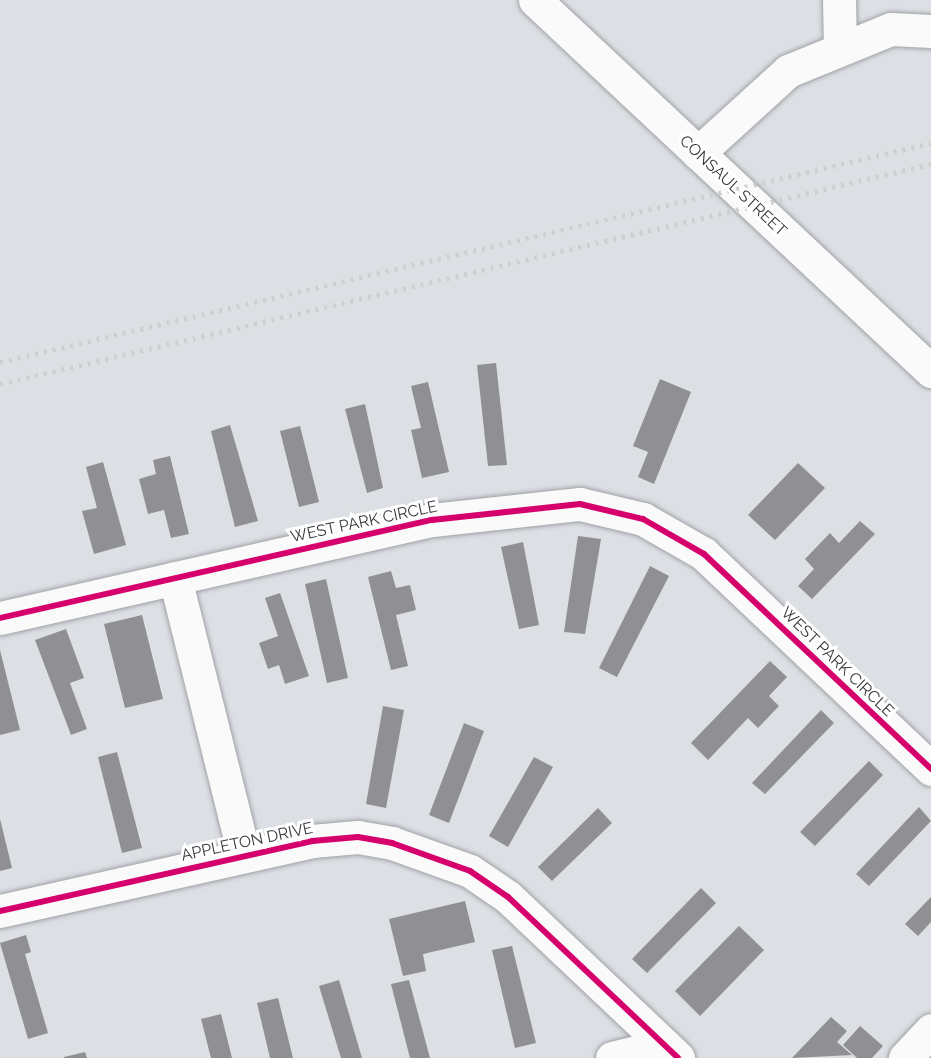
<!DOCTYPE html>
<html>
<head>
<meta charset="utf-8">
<style>
  body { margin:0 }
  #map { position:relative; width:931px; height:1058px; overflow:hidden; background:#dcdfe4; font-family:Raleway,sans-serif }
  div>[style] { position:absolute }
  [style*='--x'] { left:calc(var(--x)*1px); top:calc(var(--y)*1px); width:calc(var(--w)*1px); rotate:calc(var(--a)*1deg) }
  .building>* { inset:0; background:#908f91 }
  .roads { filter:drop-shadow(0 0 2px #a0a2a6) drop-shadow(0 0 2px #a0a2a6) }
  .minor>* { height:33px; margin:-16.5px; padding:0 16.5px; transform-origin:16.5px; border-radius:16.5px; background:#fafafb }
  .rail>* { height:4.5px; margin-top:-2.25px; transform-origin:0; background:repeating-linear-gradient(90deg,#cecfd0 0 3px,transparent 0 9px) }
  .cycleway>* { height:6px; margin:-3px; padding:0 3px; transform-origin:3px; border-radius:3px; background:#d6006c }
  span { translate:-50% -50%; white-space:nowrap; text-align:center; line-height:1.15; -webkit-text-stroke:6px #fff; paint-order:stroke }
  .street-label { font-size:16px; color:#36383c }
</style>
</head>
<body>
<div id="map">
  <div class="building">
    <div style="clip-path:polygon(496px 363px,507px 465px,488px 466px,477px 365px)"></div>
    <div style="clip-path:polygon(660px 379px,691px 392px,654px 484px,638px 477px,648px 452px,633px 446px)"></div>
    <div style="clip-path:polygon(428px 382px,449px 472px,422px 478px,411px 430px,421px 428px,411px 386px)"></div>
    <div style="clip-path:polygon(365px 404px,383px 488px,367px 493px,345px 409px)"></div>
    <div style="clip-path:polygon(230px 425px,258px 521px,235px 527px,211px 431px)"></div>
    <div style="clip-path:polygon(300px 426px,319px 502px,299px 507px,280px 431px)"></div>
    <div style="clip-path:polygon(170px 456px,189px 534px,171px 538px,164px 510px,148px 514px,139px 479px,156px 474px,153px 460px)"></div>
    <div style="clip-path:polygon(103px 462px,126px 545px,94px 554px,82px 511px,97px 508px,86px 467px)"></div>
    <div style="clip-path:polygon(798px 463px,825px 488px,775px 540px,748px 515px)"></div>
    <div style="clip-path:polygon(860px 521px,875px 534px,812px 599px,798px 586px,814px 569px,805px 559px,830px 533px,839px 543px)"></div>
    <div style="clip-path:polygon(578px 536px,601px 539px,585px 634px,564px 632px)"></div>
    <div style="clip-path:polygon(523px 542px,539px 625px,519px 629px,501px 547px)"></div>
    <div style="clip-path:polygon(650px 566px,669px 576px,617px 677px,599px 668px)"></div>
    <div style="clip-path:polygon(391px 571px,396px 588px,410px 585px,416px 610px,396px 615px,408px 666px,391px 670px,368px 577px)"></div>
    <div style="clip-path:polygon(326px 579px,348px 678px,327px 683px,305px 584px)"></div>
    <div style="clip-path:polygon(280px 593px,309px 676px,285px 684px,279px 665px,268px 669px,259px 643px,278px 636px,265px 598px)"></div>
    <div style="clip-path:polygon(142px 615px,163px 699px,125px 708px,104px 624px)"></div>
    <div style="clip-path:polygon(66px 629px,84px 678px,70px 683px,87px 729px,71px 735px,35px 640px)"></div>
    <div style="clip-path:polygon(0 650px,20px 730px,0 735px)"></div>
    <div style="clip-path:polygon(770px 661px,787px 677px,769px 696px,779px 706px,758px 728px,748px 718px,708px 760px,691px 743px)"></div>
    <div style="clip-path:polygon(383px 706px,404px 710px,386px 808px,366px 804px)"></div>
    <div style="clip-path:polygon(821px 710px,834px 723px,765px 794px,752px 783px)"></div>
    <div style="clip-path:polygon(464px 723px,484px 731px,449px 823px,429px 815px)"></div>
    <div style="clip-path:polygon(117px 752px,142px 848px,122px 853px,98px 757px)"></div>
    <div style="clip-path:polygon(534px 757px,553px 767px,508px 847px,489px 836px)"></div>
    <div style="clip-path:polygon(869px 761px,883px 775px,815px 846px,800px 832px)"></div>
    <div style="clip-path:polygon(919px 807px,931px 821px,869px 886px,856px 874px)"></div>
    <div style="clip-path:polygon(598px 808px,612px 823px,552px 881px,538px 867px)"></div>
    <div style="clip-path:polygon(0 819px,12px 868px,0 871px)"></div>
    <div style="clip-path:polygon(701px 888px,716px 903px,647px 973px,632px 959px)"></div>
    <div style="clip-path:polygon(931px 897px,931px 922px,918px 936px,905px 924px)"></div>
    <div style="clip-path:polygon(465px 901px,475px 942px,423px 954px,426px 971px,403px 976px,389px 919px)"></div>
    <div style="clip-path:polygon(739px 926px,764px 950px,700px 1016px,675px 991px)"></div>
    <div style="clip-path:polygon(26px 935px,31px 952px,25px 954px,48px 1033px,28px 1039px,0 943px)"></div>
    <div style="clip-path:polygon(512px 946px,536px 1043px,515px 1048px,492px 950px)"></div>
    <div style="clip-path:polygon(339px 980px,362px 1058px,341px 1058px,319px 986px)"></div>
    <div style="clip-path:polygon(409px 980px,430px 1058px,410px 1058px,391px 984px)"></div>
    <div style="clip-path:polygon(278px 998px,293px 1058px,270px 1058px,257px 1003px)"></div>
    <div style="clip-path:polygon(221px 1014px,232px 1058px,211px 1058px,201px 1019px)"></div>
    <div style="clip-path:polygon(831px 1017px,847px 1031px,837px 1042px,852px 1055px,792px 1058px)"></div>
    <div style="clip-path:polygon(860px 1026px,883px 1046px,872px 1058px,857px 1058px,843px 1045px)"></div>
    <div style="clip-path:polygon(85px 1052px,87px 1058px,64px 1058px,64px 1057px)"></div>
  </div>
  <div class="roads">
    <div class="minor">
      <div style="--x:535;--y:0;--w:543;--a:43.13"></div>
      <div style="--x:839;--y:0;--w:49;--a:88.8"></div>
      <div style="--x:698;--y:153;--w:122;--a:-42.3"></div>
      <div style="--x:788;--y:71;--w:111;--a:-22.2"></div>
      <div style="--x:891;--y:29;--w:40;--a:2.9"></div>
      <div style="--x:175;--y:578;--w:284;--a:76"></div>
      <div style="--x:0;--y:618;--w:443;--a:-12.8"></div>
      <div style="--x:432;--y:520;--w:149;--a:-6.2"></div>
      <div style="--x:580;--y:504;--w:65;--a:13.4"></div>
      <div style="--x:643;--y:519;--w:70;--a:29.8"></div>
      <div style="--x:704;--y:554;--w:313;--a:43.4"></div>
      <div style="--x:0;--y:911;--w:320;--a:-12.6"></div>
      <div style="--x:312;--y:841;--w:46;--a:-5"></div>
      <div style="--x:358;--y:837;--w:35;--a:10"></div>
      <div style="--x:392;--y:843;--w:83;--a:19.7"></div>
      <div style="--x:470;--y:871;--w:46;--a:34.4"></div>
      <div style="--x:508;--y:897;--w:234;--a:43.4"></div>
      <div style="--x:612;--y:1058;--w:54;--a:-14"></div>
      <div style="--x:905;--y:1058;--w:38;--a:-47"></div>
    </div>
  </div>
  <div class="rail">
    <div style="--x:0;--y:362;--w:956;--a:-13.24"></div>
    <div style="--x:0;--y:384;--w:957;--a:-13.3"></div>
  </div>
  <div class="cycleway">
    <div style="--x:0;--y:618;--w:443;--a:-12.8"></div>
    <div style="--x:432;--y:520;--w:149;--a:-6.2"></div>
    <div style="--x:580;--y:504;--w:65;--a:13.4"></div>
    <div style="--x:643;--y:519;--w:70;--a:29.8"></div>
    <div style="--x:704;--y:554;--w:313;--a:43.4"></div>
    <div style="--x:0;--y:911;--w:320;--a:-12.6"></div>
    <div style="--x:312;--y:841;--w:46;--a:-5"></div>
    <div style="--x:358;--y:837;--w:35;--a:10"></div>
    <div style="--x:392;--y:843;--w:83;--a:19.7"></div>
    <div style="--x:470;--y:871;--w:46;--a:34.4"></div>
    <div style="--x:508;--y:897;--w:234;--a:43.4"></div>
  </div>
  <div class="street-label">
    <span style="left:733px;top:186px;rotate:43deg">CONSAUL STREET</span>
    <span style="left:364px;top:522px;rotate:-12deg">WEST PARK CIRCLE</span>
    <span style="left:837px;top:662px;rotate:44deg">WEST PARK CIRCLE</span>
    <span style="left:247px;top:842px;rotate:-12deg">APPLETON DRIVE</span>
  </div>
</div>
</body>
</html>
